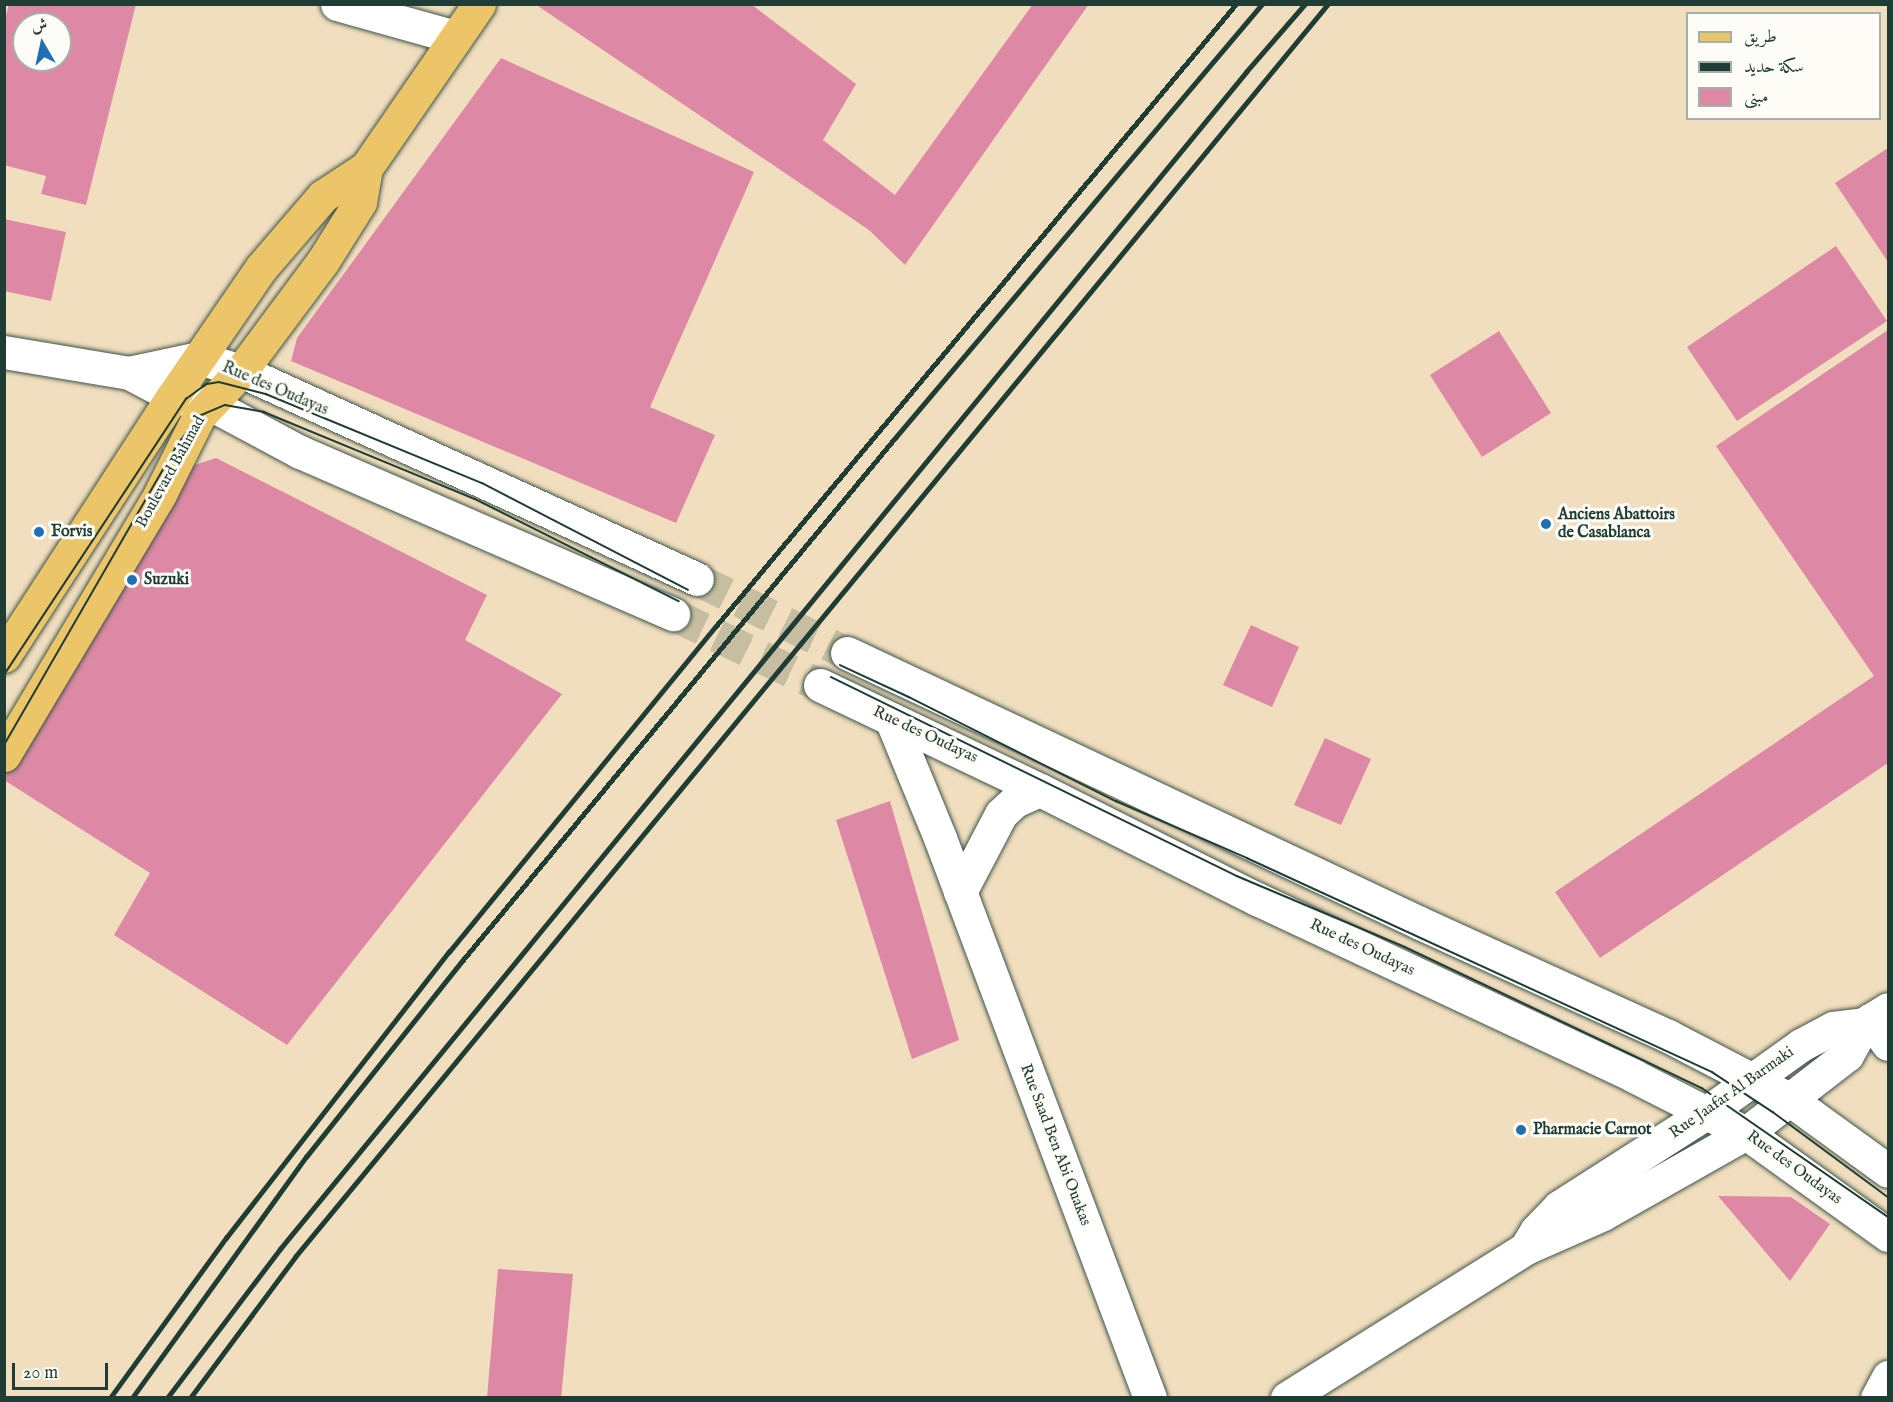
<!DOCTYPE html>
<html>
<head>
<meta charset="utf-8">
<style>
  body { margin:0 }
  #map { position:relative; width:1893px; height:1402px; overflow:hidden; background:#f1debe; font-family:"IM FELL English",Amiri,serif }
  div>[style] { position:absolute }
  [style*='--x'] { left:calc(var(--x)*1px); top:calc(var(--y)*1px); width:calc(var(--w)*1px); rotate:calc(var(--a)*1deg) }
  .building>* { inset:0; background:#dd89a5 }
  .minor-tunnel>* { height:33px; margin-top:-16.5px; transform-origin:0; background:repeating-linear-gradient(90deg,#c7bea2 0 33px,transparent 0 49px) }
  .roads { filter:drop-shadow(0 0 2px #3e5549) drop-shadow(0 0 2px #3e5549) }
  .minor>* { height:33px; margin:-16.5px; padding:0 16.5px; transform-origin:16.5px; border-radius:16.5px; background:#fff }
  .major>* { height:33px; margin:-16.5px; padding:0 16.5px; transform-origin:16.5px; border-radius:16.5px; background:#edc569 }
  .tram>* { height:1.5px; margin:-0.75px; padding:0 0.75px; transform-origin:0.75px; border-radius:0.75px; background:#1f3d34 }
  .rail>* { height:4.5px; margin:-2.25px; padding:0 2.25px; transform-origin:2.25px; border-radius:2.25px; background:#1f3d34 }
  .dots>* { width:16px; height:16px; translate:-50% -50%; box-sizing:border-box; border:3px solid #fdfcf7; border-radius:50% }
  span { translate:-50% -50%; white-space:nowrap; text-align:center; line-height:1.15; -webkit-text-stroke:6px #fdfcf7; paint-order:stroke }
  .street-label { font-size:16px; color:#1f3d34 }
  .poi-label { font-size:16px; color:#1f3d34; font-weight:700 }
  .left { translate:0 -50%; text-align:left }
  .frame { position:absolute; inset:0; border:6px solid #1f3d34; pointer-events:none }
  .legend { position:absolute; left:1686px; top:12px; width:195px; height:108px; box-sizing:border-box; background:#fdfcf7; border:2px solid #a4b0a9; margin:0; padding:8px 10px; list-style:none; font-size:18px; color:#1f3d34 }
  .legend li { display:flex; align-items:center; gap:12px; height:30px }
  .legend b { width:30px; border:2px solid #a4b0a9 }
  .north { position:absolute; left:12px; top:12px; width:60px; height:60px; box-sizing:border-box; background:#fdfcf7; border:2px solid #a4b0a9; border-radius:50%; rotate:351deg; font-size:16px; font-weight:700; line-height:24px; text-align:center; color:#1f3d34 }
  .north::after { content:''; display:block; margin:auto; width:21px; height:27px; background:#1f6fb2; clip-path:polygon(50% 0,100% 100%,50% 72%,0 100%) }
  .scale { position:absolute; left:12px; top:1363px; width:96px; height:27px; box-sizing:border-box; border:3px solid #1f3d34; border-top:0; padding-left:8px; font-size:18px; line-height:21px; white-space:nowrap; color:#1f3d34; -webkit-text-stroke:4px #fdfcf7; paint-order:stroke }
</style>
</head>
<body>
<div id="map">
  <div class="building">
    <div style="clip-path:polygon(evenodd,9px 4px,136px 4px,86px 205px,41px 194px,46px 176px,4px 165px,4px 23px,9px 4px,24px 24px,60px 24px,60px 60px,24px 60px,24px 24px)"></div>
    <div style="clip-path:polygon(535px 4px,751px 4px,856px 84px,823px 140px,895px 195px,1033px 4px,1089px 4px,905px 265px,869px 230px)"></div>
    <div style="clip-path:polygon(501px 58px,754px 172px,650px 407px,715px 435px,676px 523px,291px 361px,297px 338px)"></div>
    <div style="clip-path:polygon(1888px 148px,1888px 262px,1835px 183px)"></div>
    <div style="clip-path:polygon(4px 219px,66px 232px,51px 301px,4px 291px)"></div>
    <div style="clip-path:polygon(1836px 246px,1887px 321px,1737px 421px,1687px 347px)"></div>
    <div style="clip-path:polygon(1888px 330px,1888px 763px,1600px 958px,1555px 892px,1874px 676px,1716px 446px)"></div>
    <div style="clip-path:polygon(1499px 331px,1551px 413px,1482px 457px,1430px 375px)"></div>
    <div style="clip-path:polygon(216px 458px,487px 595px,465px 640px,562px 694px,287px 1045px,114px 935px,150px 873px,4px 780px,4px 759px,176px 471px)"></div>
    <div style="clip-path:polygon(1251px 625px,1299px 647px,1272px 707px,1223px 685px)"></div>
    <div style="clip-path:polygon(1325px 738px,1371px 759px,1341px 825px,1294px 805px)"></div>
    <div style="clip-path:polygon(890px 801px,959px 1040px,912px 1059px,836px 820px)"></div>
    <div style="clip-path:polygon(1718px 1196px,1791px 1197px,1830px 1224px,1790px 1281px)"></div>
    <div style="clip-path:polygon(498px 1269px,573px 1274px,561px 1398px,487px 1398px)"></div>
  </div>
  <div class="minor-tunnel">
    <div style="--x:697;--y:579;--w:167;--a:26.3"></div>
    <div style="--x:673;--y:614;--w:163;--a:25.8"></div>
  </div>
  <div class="roads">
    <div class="minor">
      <div style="--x:337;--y:4;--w:123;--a:15.6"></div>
      <div style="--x:4;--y:352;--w:127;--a:9.5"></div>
      <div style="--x:129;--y:373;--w:50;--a:27.6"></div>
      <div style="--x:173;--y:396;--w:44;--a:14.3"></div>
      <div style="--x:216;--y:407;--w:95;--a:28.2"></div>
      <div style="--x:300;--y:452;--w:407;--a:23.5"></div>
      <div style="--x:129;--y:373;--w:72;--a:-12.1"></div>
      <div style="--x:199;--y:358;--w:44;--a:17.2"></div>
      <div style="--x:241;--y:371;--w:501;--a:24.52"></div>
      <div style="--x:847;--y:653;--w:633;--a:25.23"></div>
      <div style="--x:1420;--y:923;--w:273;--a:24.5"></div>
      <div style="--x:1668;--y:1036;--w:136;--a:27.5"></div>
      <div style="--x:1789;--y:1099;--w:122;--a:36"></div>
      <div style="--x:820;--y:685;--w:244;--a:25.5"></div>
      <div style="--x:1040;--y:790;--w:243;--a:26.7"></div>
      <div style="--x:1257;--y:899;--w:416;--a:25.1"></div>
      <div style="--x:1634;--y:1076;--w:126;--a:27"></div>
      <div style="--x:1746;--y:1133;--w:175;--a:35.7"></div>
      <div style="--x:891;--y:719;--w:129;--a:67.6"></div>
      <div style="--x:940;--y:838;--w:598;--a:69.44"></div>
      <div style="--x:960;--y:892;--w:88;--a:-62.3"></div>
      <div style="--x:1001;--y:814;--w:19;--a:-43"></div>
      <div style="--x:1015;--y:801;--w:27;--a:-24"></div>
      <div style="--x:1870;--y:1020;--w:30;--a:53"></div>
      <div style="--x:1527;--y:1246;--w:17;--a:-59"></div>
      <div style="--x:1536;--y:1231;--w:33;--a:-46"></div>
      <div style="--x:1559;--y:1207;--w:174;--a:-32.6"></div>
      <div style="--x:1706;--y:1113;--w:117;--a:-35.6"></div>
      <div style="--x:1801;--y:1045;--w:36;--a:-28"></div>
      <div style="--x:1833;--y:1028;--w:31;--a:-7"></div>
      <div style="--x:1864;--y:1024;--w:28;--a:-32"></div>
      <div style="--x:1287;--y:1398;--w:282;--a:-32.1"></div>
      <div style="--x:1526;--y:1248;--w:84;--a:-23.8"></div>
      <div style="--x:1603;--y:1214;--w:164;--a:-29.5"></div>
      <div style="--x:1746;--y:1133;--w:128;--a:-37.7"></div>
      <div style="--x:1847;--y:1055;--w:35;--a:-61"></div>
      <div style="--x:1877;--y:1398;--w:24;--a:-62"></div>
    </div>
    <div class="major">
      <div style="--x:4;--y:656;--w:310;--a:-57"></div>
      <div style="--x:173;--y:396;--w:155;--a:-55.5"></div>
      <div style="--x:261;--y:268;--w:95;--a:-49.3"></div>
      <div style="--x:323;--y:196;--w:51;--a:-33.1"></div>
      <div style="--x:4;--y:755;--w:304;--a:-59.1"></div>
      <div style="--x:160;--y:494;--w:87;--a:-63.4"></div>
      <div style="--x:199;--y:416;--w:62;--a:-47"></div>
      <div style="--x:241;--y:371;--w:137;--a:-53.3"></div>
      <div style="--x:323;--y:261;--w:70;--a:-57.9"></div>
      <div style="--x:360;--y:202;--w:35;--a:-80"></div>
      <div style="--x:366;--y:168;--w:199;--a:-55.4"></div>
    </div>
  </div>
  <div class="tram">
    <div style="--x:840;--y:665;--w:76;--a:24.9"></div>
    <div style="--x:909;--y:697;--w:232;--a:26.7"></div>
    <div style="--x:1116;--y:801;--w:143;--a:23.5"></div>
    <div style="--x:1247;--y:858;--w:512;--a:24.71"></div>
    <div style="--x:1712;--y:1072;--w:73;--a:33.3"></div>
    <div style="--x:1773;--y:1112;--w:143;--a:36.5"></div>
    <div style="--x:4;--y:675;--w:331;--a:-56.6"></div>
    <div style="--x:186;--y:399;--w:26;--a:-36"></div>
    <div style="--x:207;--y:384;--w:12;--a:-9"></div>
    <div style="--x:219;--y:382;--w:49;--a:14.3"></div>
    <div style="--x:266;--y:394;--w:234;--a:22.4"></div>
    <div style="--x:482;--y:483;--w:232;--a:27.4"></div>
    <div style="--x:831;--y:677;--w:452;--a:26.1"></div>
    <div style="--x:1237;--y:876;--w:182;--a:22.9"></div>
    <div style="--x:1405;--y:947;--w:329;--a:25.4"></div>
    <div style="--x:1702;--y:1088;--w:226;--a:34.7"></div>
    <div style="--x:4;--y:745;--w:348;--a:-60"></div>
    <div style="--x:178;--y:444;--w:35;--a:-53"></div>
    <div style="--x:199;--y:416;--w:28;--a:-23"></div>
    <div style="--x:225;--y:405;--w:40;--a:10"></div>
    <div style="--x:264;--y:412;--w:228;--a:22.4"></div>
    <div style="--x:475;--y:499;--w:228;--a:26.6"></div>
  </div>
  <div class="rail">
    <div style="--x:110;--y:1398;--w:198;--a:-54.1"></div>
    <div style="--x:226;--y:1238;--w:363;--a:-52.1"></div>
    <div style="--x:449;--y:952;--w:421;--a:-50.7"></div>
    <div style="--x:716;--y:626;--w:811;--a:-50.1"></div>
    <div style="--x:132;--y:1398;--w:297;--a:-54.2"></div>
    <div style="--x:306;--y:1157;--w:251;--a:-51.5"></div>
    <div style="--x:462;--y:961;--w:679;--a:-50.38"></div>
    <div style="--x:895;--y:438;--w:568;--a:-49.78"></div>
    <div style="--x:167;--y:1398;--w:187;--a:-52.8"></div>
    <div style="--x:280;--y:1249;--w:1523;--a:-50.62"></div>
    <div style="--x:1246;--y:72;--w:90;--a:-49.1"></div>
    <div style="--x:190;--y:1398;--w:176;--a:-53.3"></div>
    <div style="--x:295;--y:1257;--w:1624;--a:-50.5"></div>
  </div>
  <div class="dots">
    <div style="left:1546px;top:524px;background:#1f6fb2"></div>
    <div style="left:39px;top:532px;background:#1f6fb2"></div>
    <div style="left:132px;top:580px;background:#1f6fb2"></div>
    <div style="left:1521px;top:1130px;background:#1f6fb2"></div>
  </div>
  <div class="street-label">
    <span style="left:275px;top:389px;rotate:23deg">Rue des Oudayas</span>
    <span style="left:171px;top:472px;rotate:-61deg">Boulevard Bahmad</span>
    <span style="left:925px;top:735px;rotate:25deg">Rue des Oudayas</span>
    <span style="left:1362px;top:948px;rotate:25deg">Rue des Oudayas</span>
    <span style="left:1732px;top:1093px;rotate:-35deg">Rue Jaafar Al Barmaki</span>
    <span style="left:1055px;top:1145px;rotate:69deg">Rue Saad Ben Abi Ouakas</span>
    <span style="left:1794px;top:1168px;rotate:36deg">Rue des Oudayas</span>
  </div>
  <div class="poi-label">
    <span class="left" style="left:1558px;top:524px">Anciens Abattoirs<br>de Casablanca</span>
    <span class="left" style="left:51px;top:532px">Forvis</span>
    <span class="left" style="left:144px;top:580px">Suzuki</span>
    <span class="left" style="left:1533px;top:1130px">Pharmacie Carnot</span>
  </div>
  <div class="frame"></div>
  <ul class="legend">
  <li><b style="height:8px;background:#edc569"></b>طريق</li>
  <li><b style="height:8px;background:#1f3d34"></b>سكة حديد</li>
  <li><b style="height:16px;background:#dd89a5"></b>مبنى</li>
  </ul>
  <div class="north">ش</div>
  <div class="scale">20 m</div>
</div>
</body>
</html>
